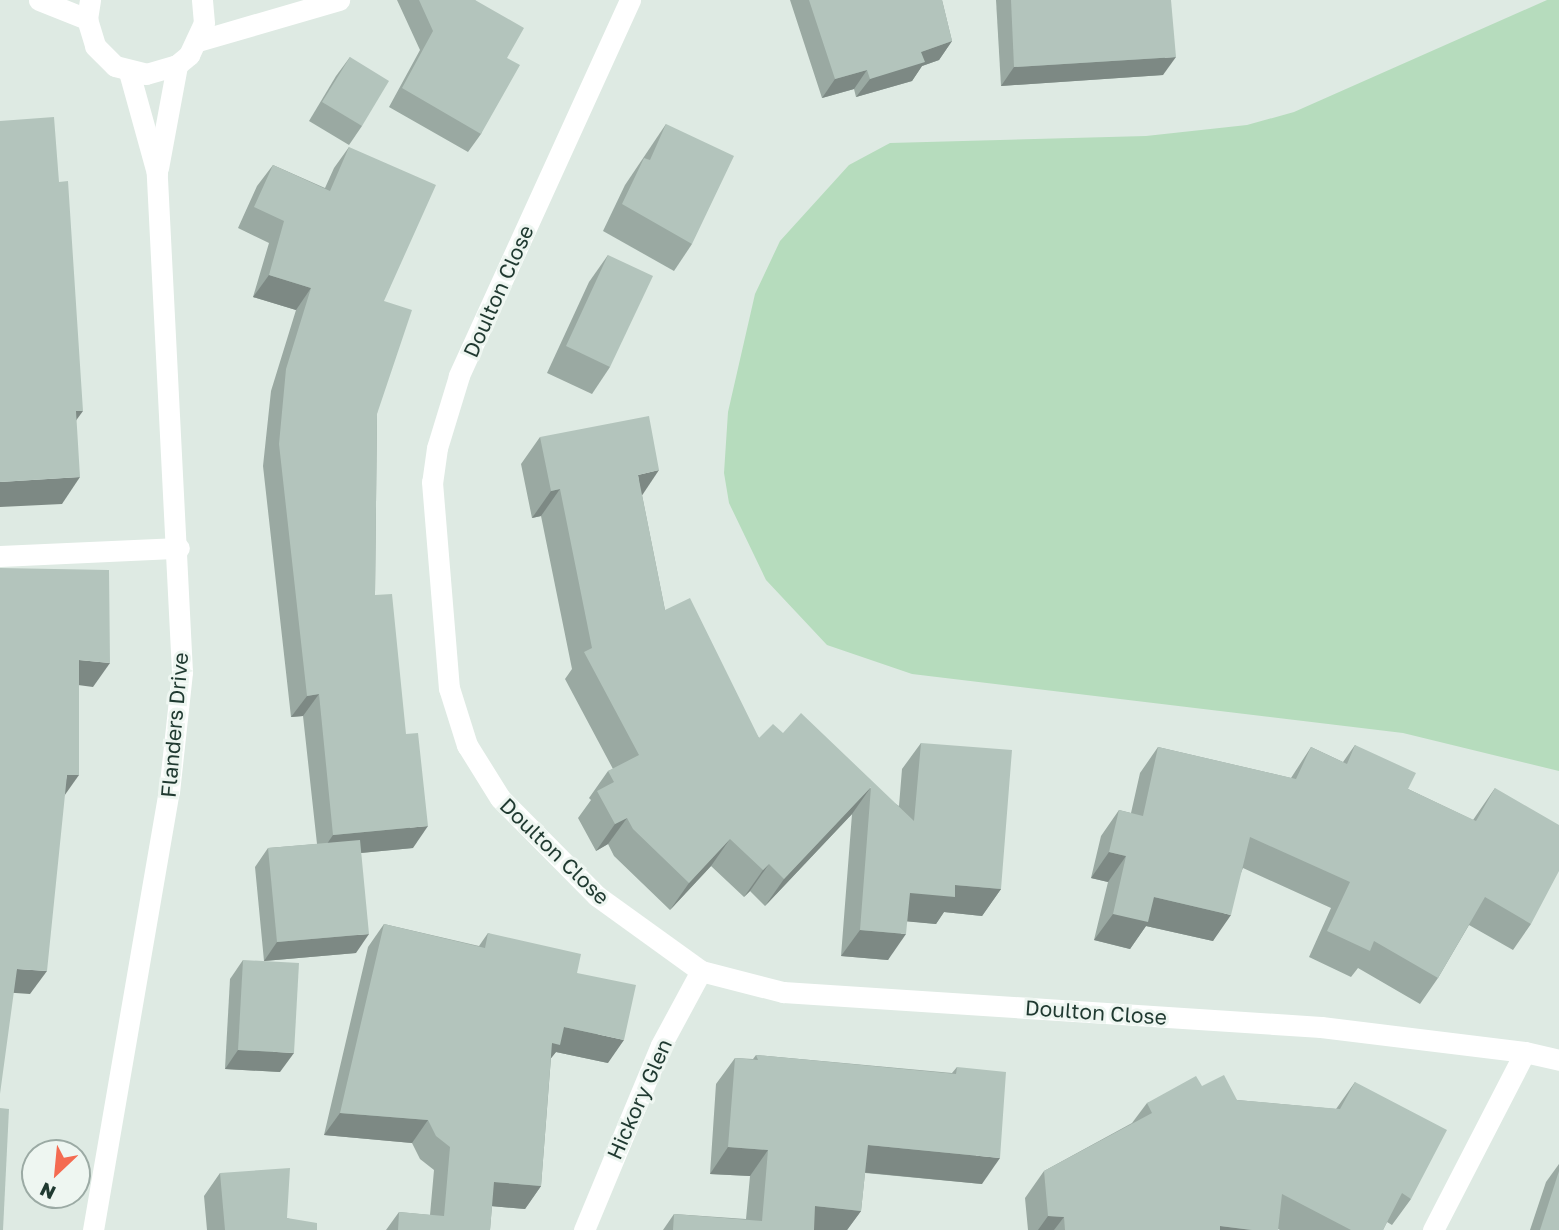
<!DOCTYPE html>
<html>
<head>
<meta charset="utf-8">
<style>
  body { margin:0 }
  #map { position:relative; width:1559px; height:1230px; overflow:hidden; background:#deeae3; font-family:"Golos Text",sans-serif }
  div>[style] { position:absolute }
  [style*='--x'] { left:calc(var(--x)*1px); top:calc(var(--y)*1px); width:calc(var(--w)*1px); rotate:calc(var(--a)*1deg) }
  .green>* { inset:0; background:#b6dcbd }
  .minor>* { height:21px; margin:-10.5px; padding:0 10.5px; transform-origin:10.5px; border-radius:10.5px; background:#fff }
  .wall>* { inset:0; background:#9aa9a2 }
  .shaded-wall>* { inset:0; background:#7d8984 }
  .building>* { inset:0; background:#b3c4bc }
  span { translate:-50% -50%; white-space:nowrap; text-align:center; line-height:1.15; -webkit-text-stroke:6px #eef6f1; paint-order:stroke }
  .street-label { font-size:21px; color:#1f3930 }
  .north { position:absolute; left:21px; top:1139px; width:70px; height:70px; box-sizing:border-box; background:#eef6f1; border:2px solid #9baaa4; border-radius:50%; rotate:206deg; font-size:19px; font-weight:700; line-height:28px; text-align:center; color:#1f3930 }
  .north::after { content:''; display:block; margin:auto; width:24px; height:32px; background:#f46b51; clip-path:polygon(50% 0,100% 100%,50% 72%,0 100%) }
</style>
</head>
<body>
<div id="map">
  <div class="green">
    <div style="clip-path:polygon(1547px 0,1559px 0,1559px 771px,1403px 733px,912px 674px,827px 645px,766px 580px,729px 503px,724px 473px,728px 412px,755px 294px,780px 241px,849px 165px,890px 143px,1146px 136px,1247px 125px,1294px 112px)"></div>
  </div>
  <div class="minor">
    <div style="--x:39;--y:0;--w:52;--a:21.6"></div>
    <div style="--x:90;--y:0;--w:19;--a:99"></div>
    <div style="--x:87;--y:19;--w:28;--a:73"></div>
    <div style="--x:95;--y:46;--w:28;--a:45"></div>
    <div style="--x:115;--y:66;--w:32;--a:14"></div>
    <div style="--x:146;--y:74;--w:32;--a:-16"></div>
    <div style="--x:177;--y:65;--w:16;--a:-40"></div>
    <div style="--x:189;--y:55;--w:35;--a:-65"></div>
    <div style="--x:204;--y:23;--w:23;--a:-95"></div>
    <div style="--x:630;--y:0;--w:413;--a:114.5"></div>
    <div style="--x:459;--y:376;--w:75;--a:107"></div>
    <div style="--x:437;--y:448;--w:34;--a:98"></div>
    <div style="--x:432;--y:482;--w:207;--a:85.3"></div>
    <div style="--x:449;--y:688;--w:60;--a:72.5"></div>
    <div style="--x:467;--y:745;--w:62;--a:58.1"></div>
    <div style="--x:500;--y:798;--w:138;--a:45.3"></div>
    <div style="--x:597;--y:896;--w:128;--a:35.8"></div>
    <div style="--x:701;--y:971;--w:85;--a:14.4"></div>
    <div style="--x:783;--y:992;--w:539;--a:3.72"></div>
    <div style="--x:1321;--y:1027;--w:206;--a:7"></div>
    <div style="--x:1525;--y:1052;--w:35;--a:13"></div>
    <div style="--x:198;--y:41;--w:147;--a:-16.2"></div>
    <div style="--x:158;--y:168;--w:105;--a:-79.5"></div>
    <div style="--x:0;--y:556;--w:179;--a:-2.6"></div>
    <div style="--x:93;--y:1230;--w:445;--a:-80.2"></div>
    <div style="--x:169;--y:792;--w:121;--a:-83.8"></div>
    <div style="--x:182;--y:672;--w:500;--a:-92.9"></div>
    <div style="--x:157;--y:173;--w:105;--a:-105.5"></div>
    <div style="--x:584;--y:1230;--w:200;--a:-67.4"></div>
    <div style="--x:661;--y:1045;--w:84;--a:-61.6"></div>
    <div style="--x:1433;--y:1230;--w:200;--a:-62.7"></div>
  </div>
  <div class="wall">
    <div style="clip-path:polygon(397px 0,475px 0,507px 58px,481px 134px,468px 152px,389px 107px,420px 50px)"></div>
    <div style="clip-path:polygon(790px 0,942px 0,952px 41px,939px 60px,922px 66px,912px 81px,856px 97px,854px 89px,822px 98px)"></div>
    <div style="clip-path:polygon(996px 0,1171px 0,1163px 75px,1001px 86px)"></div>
    <div style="clip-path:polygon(350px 57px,362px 126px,349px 145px,309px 121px,336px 76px)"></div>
    <div style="clip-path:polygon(666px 124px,692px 244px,674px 271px,603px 231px,625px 185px)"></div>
    <div style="clip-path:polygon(349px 147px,384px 301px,377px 414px,375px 595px,413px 848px,361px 853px,356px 953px,264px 961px,255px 867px,268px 848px,317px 844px,303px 716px,291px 717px,263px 466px,271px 391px,296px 310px,253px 297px,269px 243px,238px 228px,257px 186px,273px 165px,325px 188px,334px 168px)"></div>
    <div style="clip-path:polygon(608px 255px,610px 367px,592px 394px,547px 373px,589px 282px)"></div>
    <div style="clip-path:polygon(540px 437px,642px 495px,665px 610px,759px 738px,783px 733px,899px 806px,902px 769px,921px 743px,1001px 889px,982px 916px,944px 912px,936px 924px,907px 921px,888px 960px,841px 956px,852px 814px,765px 906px,750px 891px,744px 897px,711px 866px,670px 910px,614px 856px,608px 844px,596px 851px,578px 818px,591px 800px,589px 798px,608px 771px,613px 769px,565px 679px,572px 669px,541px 516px,532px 518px,521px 464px)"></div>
    <div style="clip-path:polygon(1355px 745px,1408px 789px,1473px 820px,1495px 788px,1531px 924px,1513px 950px,1469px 925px,1438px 978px,1420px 1004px,1358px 968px,1351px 977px,1309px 957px,1331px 908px,1243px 868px,1213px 941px,1146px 926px,1130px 949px,1094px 940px,1108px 882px,1091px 878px,1101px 836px,1119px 810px,1131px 813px,1140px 773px,1158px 747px,1291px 778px,1311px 747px,1343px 762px)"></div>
    <div style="clip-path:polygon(384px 924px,479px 946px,488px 933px,577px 973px,608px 1063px,556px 1052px,551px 1058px,541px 1186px,525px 1209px,492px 1206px,490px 1230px,386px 1230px,399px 1212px,430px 1215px,434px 1170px,420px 1159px,412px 1143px,324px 1135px,368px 947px)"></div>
    <div style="clip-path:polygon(243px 960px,280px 1072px,225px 1069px,230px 979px)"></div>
    <div style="clip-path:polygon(756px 1055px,952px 1073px,957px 1067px,982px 1184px,865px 1173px,861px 1211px,847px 1230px,663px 1230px,674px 1214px,746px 1219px,750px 1176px,710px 1174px,716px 1084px,735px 1058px,753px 1059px)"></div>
    <div style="clip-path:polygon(1355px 1082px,1411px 1199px,1392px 1225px,1387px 1222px,1383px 1230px,1280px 1230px,1278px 1229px,1278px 1230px,1028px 1230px,1025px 1198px,1044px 1171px,1132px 1123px,1147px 1103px,1202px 1086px,1237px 1100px,1336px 1109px)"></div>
    <div style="clip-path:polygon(1559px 1164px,1559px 1230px,1530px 1230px,1546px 1182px)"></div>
    <div style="clip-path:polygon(220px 1173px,287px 1218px,317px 1230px,207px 1230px,204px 1196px)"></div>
  </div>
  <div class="shaded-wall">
    <div style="clip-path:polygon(952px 41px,939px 60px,922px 66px,912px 81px,856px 97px,870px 79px,921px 52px)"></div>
    <div style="clip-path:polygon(1176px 57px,1163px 75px,1001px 86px,1014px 67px)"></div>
    <div style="clip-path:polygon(867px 70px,854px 89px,822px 98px,835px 79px)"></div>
    <div style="clip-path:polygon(269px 275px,311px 288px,296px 310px,253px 297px)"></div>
    <div style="clip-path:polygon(76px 411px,83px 411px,64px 437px)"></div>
    <div style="clip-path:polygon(659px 470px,641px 497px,638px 475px)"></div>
    <div style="clip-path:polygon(80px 477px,62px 504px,0 507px,0 482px)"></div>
    <div style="clip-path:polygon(560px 489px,541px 516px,532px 518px,551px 491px)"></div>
    <div style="clip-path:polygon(79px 660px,110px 663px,93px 687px,63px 683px)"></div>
    <div style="clip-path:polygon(319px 694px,303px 716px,291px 717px,307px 696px)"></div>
    <div style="clip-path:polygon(67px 775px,79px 775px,62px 799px)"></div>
    <div style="clip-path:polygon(871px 787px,852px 814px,765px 906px,784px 879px)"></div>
    <div style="clip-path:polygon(627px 818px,608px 844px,596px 851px,615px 824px)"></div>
    <div style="clip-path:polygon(428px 826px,413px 848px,318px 857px,333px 835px)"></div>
    <div style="clip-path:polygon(730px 839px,711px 866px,670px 910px,689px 883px)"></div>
    <div style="clip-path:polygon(1109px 852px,1126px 856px,1108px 882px,1091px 878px)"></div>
    <div style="clip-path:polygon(769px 864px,750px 891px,744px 897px,763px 870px)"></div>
    <div style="clip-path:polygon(955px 885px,1001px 889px,982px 916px,944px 912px,936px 924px,891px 920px,910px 893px)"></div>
    <div style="clip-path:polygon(1154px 897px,1231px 915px,1213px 941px,1146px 926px,1130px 949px,1094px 940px,1113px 914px)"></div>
    <div style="clip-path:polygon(860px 930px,906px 934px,888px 960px,841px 956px)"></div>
    <div style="clip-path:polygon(369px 934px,356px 953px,264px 961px,277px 942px)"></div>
    <div style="clip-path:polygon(17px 969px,47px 971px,30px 994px,1px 992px)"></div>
    <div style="clip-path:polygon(564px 1027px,624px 1040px,608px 1063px,556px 1052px,544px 1067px,536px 1065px)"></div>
    <div style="clip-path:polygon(238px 1050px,294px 1053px,280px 1072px,225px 1069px)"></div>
    <div style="clip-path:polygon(340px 1113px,428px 1120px,412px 1143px,324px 1135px)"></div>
    <div style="clip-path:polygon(868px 1145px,1000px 1158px,982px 1184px,849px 1171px)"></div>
    <div style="clip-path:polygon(728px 1147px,768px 1150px,750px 1176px,710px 1174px)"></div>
    <div style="clip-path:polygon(494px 1182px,541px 1186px,525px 1209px,478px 1205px)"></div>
    <div style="clip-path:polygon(815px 1206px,861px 1211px,847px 1230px,798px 1230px)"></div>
    <div style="clip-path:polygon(1048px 1216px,1064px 1217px,1054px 1230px,1038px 1230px)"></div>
    <div style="clip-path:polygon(1220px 1226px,1252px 1230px,1217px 1230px)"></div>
  </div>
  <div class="building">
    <div style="clip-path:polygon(419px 0,475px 0,524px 28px,507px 58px,520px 65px,481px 134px,402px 88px,433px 31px)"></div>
    <div style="clip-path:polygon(809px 0,942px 0,952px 41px,921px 52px,925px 62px,870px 79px,867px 70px,835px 79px)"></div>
    <div style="clip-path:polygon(1011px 0,1171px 0,1176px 57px,1014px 67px)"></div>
    <div style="clip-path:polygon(350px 57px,389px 81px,362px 126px,322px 102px)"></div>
    <div style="clip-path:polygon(54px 117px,59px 182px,68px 181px,83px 411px,76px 411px,80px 477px,0 482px,0 121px)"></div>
    <div style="clip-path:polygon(666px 124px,734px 156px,692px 244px,622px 204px,644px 158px,650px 160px)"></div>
    <div style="clip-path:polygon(349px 147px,436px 185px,384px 301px,412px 310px,377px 414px,375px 595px,392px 594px,406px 734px,418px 733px,428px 826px,333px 835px,319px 694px,307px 696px,279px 444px,286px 369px,311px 288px,269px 275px,284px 221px,254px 207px,273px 165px,330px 191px)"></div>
    <div style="clip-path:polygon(608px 255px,653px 276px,610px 367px,566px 346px)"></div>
    <div style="clip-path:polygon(649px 416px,659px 470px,638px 475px,665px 610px,690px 598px,759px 738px,773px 724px,783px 733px,801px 713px,914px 821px,921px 743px,1012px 750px,1001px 889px,955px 885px,955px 897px,910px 893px,906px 934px,860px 930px,871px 787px,784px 879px,769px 864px,763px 870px,730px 839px,689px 883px,633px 829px,627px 818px,615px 824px,597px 791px,614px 782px,608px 771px,639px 755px,584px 652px,592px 648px,560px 489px,551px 491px,540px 437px)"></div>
    <div style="clip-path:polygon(0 568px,109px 570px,110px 663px,79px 660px,79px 775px,67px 775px,47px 971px,17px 969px,0 1094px)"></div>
    <div style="clip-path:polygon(1355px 745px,1416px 773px,1408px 789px,1476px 821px,1495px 788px,1559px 825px,1559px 871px,1531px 924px,1485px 897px,1438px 978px,1374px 941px,1370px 951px,1327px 931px,1350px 882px,1250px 837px,1231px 915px,1154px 897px,1148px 922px,1113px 914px,1126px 856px,1109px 852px,1119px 810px,1143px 816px,1158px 747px,1296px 779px,1311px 747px,1347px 764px)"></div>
    <div style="clip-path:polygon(360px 840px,369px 934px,277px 942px,268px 848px)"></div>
    <div style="clip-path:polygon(384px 924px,485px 948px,488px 933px,581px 954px,577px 973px,636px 985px,624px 1040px,564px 1027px,560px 1045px,552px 1043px,541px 1186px,494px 1182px,490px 1230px,398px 1230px,399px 1212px,444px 1216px,450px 1147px,436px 1136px,428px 1120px,340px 1113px)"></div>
    <div style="clip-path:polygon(243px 960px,299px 963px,294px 1053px,238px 1050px)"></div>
    <div style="clip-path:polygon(756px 1055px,956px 1074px,957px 1067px,1006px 1072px,1000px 1158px,868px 1145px,861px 1211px,815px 1206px,814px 1230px,673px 1230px,674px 1214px,762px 1221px,768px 1150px,728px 1147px,735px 1058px,758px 1060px)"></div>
    <div style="clip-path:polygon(1224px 1075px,1237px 1100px,1340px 1109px,1355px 1082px,1447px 1130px,1411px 1199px,1402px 1193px,1383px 1230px,1351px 1230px,1282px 1194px,1278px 1230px,1252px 1230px,1220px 1226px,1220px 1230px,1065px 1230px,1064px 1217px,1048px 1216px,1044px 1171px,1152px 1113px,1147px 1103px,1196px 1076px,1202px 1086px)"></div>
    <div style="clip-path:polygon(0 1108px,9px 1109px,3px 1230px,0 1230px)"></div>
    <div style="clip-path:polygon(290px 1168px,287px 1218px,317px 1223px,317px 1230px,225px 1230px,220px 1173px)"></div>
    <div style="clip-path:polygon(1559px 1171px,1559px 1230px,1540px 1230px)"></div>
  </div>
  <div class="street-label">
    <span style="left:498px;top:291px;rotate:-66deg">Doulton Close</span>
    <span style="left:174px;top:725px;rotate:-85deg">Flanders Drive</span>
    <span style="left:555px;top:851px;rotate:44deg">Doulton Close</span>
    <span style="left:1096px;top:1012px;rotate:4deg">Doulton Close</span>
    <span style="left:639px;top:1099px;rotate:-66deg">Hickory Glen</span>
  </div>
  <div class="north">N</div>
</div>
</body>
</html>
